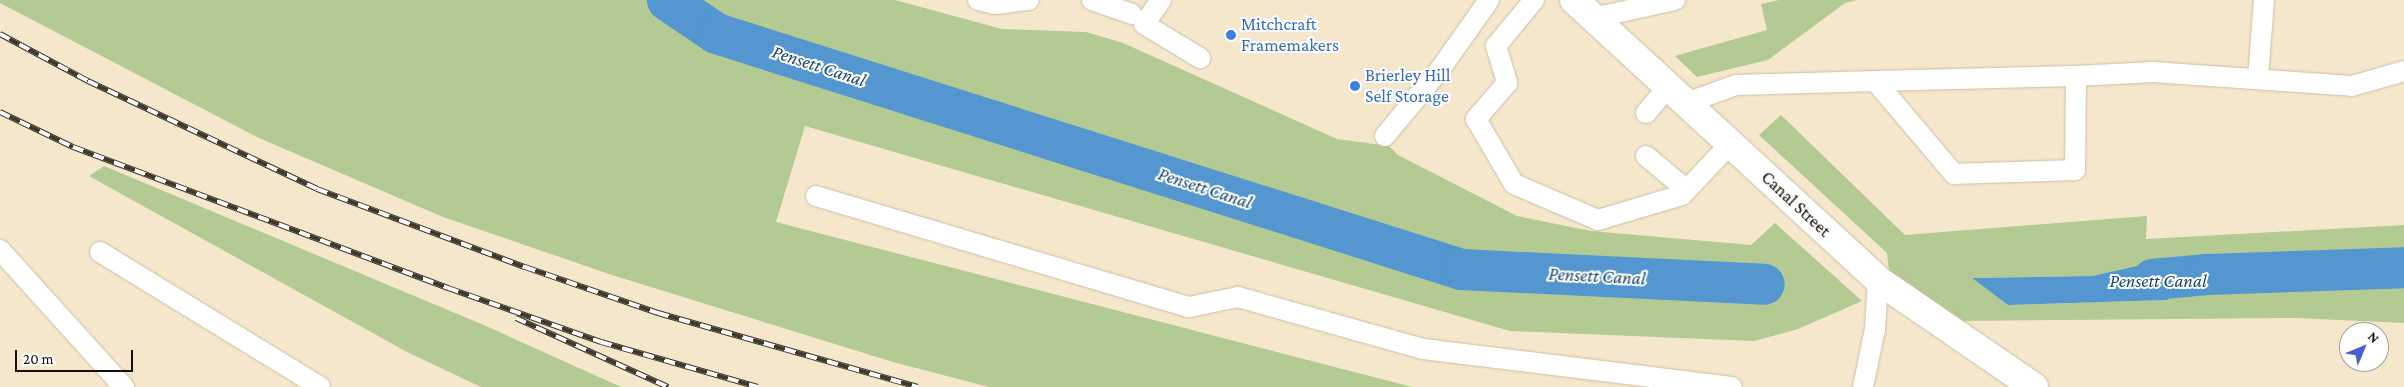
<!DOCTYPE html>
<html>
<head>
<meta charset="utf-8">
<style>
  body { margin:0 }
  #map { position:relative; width:2404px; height:387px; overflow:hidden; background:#f4e7cb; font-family:"Crimson Pro",serif }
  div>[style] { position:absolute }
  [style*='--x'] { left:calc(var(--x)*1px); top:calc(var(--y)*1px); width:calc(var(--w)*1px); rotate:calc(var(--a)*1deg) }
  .green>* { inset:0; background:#b3ca93 }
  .water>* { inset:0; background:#5496d0 }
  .canal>* { height:41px; margin:-20.5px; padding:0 20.5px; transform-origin:20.5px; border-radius:20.5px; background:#5496d0 }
  .roads { filter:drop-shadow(0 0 1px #ccbfa4) drop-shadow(0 0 1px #ccbfa4) }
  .service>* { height:20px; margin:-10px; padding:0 10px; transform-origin:10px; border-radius:10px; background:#fff }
  .minor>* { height:28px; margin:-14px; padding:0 14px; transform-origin:14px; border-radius:14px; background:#fff }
  .rail>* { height:5.5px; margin-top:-2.75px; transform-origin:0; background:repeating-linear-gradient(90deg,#fff 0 11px,#3f382c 0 22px); box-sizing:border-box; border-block:1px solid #3f382c }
  .dots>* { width:14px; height:14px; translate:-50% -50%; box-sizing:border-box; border:2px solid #fff; border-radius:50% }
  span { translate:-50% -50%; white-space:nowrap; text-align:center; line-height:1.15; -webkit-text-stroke:4px #fff; paint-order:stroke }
  .shop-label { font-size:18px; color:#366cbe }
  .left { translate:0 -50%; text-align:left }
  .street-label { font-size:18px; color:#140f06 }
  .water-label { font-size:19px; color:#17476e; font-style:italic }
  .north { position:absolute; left:2339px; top:322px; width:50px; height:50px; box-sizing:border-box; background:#fff; border:1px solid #a19f9b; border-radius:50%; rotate:45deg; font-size:14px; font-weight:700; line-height:20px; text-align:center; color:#140f06 }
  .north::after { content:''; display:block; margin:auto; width:18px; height:22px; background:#475dd1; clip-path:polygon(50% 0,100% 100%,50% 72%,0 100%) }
  .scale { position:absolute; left:15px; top:350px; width:118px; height:22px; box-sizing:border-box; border:2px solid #140f06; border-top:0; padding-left:6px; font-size:15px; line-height:18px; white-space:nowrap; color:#140f06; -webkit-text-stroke:4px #fff; paint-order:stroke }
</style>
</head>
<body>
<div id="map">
  <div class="green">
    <div style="clip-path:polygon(0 0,895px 0,1002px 29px,1086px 32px,1123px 43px,1337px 139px,1389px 146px,1398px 155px,1517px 216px,1591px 231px,1751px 245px,1775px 223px,1862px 301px,1798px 329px,1754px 341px,1510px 331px,805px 126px,776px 222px,1412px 387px,989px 387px,893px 362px,612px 275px,443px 217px,259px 138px,0 3px)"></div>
    <div style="clip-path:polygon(1779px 0,1857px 0,1845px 3px,1768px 60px,1697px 77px,1675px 56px,1767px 30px,1761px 4px)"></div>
    <div style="clip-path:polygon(evenodd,1781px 115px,1905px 235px,2147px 216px,2146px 239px,2404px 225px,2404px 323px,2297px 318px,1957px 321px,1889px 271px,1887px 253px,1759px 135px,1781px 115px,2159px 261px,2228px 261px,2167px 300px,2008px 305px,1972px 278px,2092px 276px,2159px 261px)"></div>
    <div style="clip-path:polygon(104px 166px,486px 326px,621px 387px,481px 387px,407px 352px,89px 176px)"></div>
  </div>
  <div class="water">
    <div style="clip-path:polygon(2229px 260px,2167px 300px,2008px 305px,1972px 278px,2092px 276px,2159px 261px)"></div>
  </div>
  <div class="canal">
    <div style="--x:667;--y:0;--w:59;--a:34"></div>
    <div style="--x:716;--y:33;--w:781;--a:17.58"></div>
    <div style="--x:1461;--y:269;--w:303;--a:2.8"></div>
    <div style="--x:2152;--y:279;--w:55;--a:-5.2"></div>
    <div style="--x:2207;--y:274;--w:197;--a:-2"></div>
  </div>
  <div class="roads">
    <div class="service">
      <div style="--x:978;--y:0;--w:17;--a:13"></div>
      <div style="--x:995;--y:4;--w:34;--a:-7"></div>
      <div style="--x:1092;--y:0;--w:42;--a:19.3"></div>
      <div style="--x:1161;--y:0;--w:29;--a:125"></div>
      <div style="--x:1144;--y:24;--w:66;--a:31.3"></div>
      <div style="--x:1534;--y:0;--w:60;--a:129.6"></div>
      <div style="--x:1496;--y:46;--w:39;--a:73"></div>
      <div style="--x:1507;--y:83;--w:48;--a:130.7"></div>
      <div style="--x:1476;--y:119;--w:75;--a:59.7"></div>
      <div style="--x:1514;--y:184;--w:91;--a:23.2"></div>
      <div style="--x:1598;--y:220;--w:88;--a:-16.6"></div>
      <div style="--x:1682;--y:195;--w:70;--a:-46.7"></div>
      <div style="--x:1593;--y:18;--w:84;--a:-12.4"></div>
      <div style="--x:2076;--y:76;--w:77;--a:-3"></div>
      <div style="--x:2153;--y:72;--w:199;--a:4"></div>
      <div style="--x:2352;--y:86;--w:54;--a:-16.1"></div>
      <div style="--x:2258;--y:79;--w:79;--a:-85.7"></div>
      <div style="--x:1686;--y:103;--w:53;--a:-19.8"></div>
      <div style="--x:1736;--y:85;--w:139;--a:-1.6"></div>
      <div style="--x:1875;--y:81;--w:201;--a:-1.4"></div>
      <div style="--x:2076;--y:76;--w:94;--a:90.6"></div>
      <div style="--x:2075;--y:170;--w:121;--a:178.1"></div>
      <div style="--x:1954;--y:174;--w:122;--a:-130.3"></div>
      <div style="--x:1646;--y:113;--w:34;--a:-50"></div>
      <div style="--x:1385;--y:136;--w:88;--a:-50.5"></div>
      <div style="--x:1441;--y:68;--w:83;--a:-54.8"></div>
      <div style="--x:1646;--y:156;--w:53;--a:39.7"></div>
      <div style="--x:816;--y:196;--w:389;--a:16.6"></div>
      <div style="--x:1189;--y:307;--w:50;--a:-11.5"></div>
      <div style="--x:1238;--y:297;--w:192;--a:15.7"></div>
      <div style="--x:1423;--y:349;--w:311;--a:7"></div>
      <div style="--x:0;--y:250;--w:185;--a:47.9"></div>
      <div style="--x:100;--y:252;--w:258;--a:31.5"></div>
      <div style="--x:1863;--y:387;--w:59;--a:-78.3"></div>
      <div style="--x:1875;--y:329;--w:49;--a:-86.5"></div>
    </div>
    <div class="minor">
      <div style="--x:1574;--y:0;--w:413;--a:42.6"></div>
      <div style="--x:1878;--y:280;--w:189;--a:34.4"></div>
    </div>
  </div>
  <div class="rail">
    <div style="--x:0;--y:34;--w:100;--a:28.1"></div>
    <div style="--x:88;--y:81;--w:253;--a:25.2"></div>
    <div style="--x:317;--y:189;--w:222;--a:20.6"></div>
    <div style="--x:525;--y:267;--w:141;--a:19.1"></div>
    <div style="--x:658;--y:313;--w:270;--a:15.9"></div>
    <div style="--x:0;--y:112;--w:81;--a:25.6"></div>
    <div style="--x:73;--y:147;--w:401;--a:20.6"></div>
    <div style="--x:448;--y:288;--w:162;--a:19.4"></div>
    <div style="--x:601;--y:342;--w:163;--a:16"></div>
    <div style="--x:516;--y:318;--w:167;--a:24.4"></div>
  </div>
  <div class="dots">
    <div style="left:1231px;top:35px;background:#3f7fe0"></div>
    <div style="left:1355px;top:86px;background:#3f7fe0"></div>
  </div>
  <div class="shop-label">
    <span class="left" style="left:1241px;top:35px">Mitchcraft<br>Framemakers</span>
    <span class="left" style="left:1365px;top:86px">Brierley Hill<br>Self Storage</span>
  </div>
  <div class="street-label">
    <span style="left:1796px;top:204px;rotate:43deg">Canal Street</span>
  </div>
  <div class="water-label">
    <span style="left:819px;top:66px;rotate:18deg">Pensett Canal</span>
    <span style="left:1205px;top:188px;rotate:18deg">Pensett Canal</span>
    <span style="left:1597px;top:276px;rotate:3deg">Pensett Canal</span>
    <span style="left:2158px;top:281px">Pensett Canal</span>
  </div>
  <div class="north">N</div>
  <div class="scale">20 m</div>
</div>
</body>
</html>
